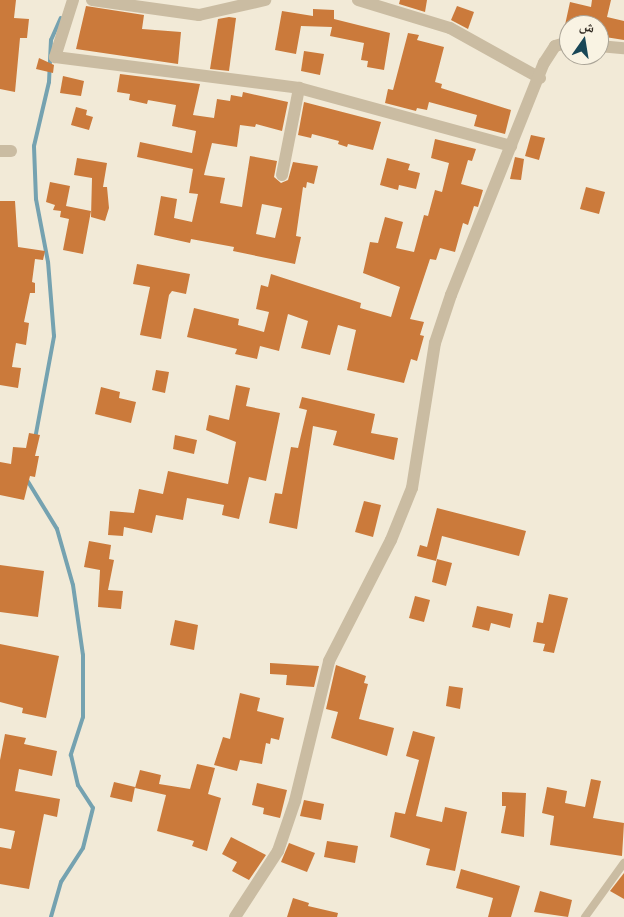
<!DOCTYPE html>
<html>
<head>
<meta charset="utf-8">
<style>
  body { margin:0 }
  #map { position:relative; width:624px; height:917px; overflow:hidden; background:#f2ead7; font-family:Barlow,"Noto Naskh Arabic",sans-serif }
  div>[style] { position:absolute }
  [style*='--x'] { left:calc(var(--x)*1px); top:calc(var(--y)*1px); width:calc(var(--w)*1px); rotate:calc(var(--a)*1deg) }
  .stream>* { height:4px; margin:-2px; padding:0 2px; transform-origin:2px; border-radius:2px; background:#75a2b0 }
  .building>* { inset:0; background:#cb7a3b }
  .service>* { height:8px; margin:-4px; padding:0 4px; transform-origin:4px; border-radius:4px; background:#cabca2 }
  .minor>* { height:12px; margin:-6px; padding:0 6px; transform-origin:6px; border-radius:6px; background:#cabca2 }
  span { translate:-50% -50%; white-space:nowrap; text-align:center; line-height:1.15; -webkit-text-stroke:4.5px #f9f3e3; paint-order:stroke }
  .north { position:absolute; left:559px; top:15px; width:50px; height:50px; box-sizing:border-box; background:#f9f3e3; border:1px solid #aaa497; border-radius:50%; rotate:13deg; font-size:14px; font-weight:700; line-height:20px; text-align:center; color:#342d25 }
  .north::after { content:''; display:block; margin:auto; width:18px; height:22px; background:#194757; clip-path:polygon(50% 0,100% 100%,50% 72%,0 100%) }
</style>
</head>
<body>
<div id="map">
  <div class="stream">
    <div style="--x:35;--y:439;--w:105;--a:-79.5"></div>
    <div style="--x:54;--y:336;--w:74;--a:-94.6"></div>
    <div style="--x:48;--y:262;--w:64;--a:-100.8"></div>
    <div style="--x:36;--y:199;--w:53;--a:-92.2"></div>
    <div style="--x:34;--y:146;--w:66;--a:-76.8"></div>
    <div style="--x:49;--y:82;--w:42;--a:-87.3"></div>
    <div style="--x:51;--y:40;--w:24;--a:-66"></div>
    <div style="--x:27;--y:480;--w:57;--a:58.5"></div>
    <div style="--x:57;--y:529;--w:58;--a:74.1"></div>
    <div style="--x:73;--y:585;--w:71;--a:81.9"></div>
    <div style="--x:83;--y:655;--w:62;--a:90"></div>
    <div style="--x:83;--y:717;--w:40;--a:108"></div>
    <div style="--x:71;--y:755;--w:31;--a:77"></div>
    <div style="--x:78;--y:785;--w:27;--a:57"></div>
    <div style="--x:93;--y:808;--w:41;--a:104"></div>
    <div style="--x:83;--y:848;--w:40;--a:122.9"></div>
    <div style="--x:61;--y:882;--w:36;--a:106"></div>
  </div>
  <div class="building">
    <div style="clip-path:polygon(0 0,16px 0,14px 18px,29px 19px,27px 38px,20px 38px,15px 92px,0 89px)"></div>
    <div style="clip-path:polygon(400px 0,427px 0,425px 12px,399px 4px)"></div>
    <div style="clip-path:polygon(592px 0,611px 0,607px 17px,624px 21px,624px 40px,599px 36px,599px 25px,565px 25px,570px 2px,591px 7px)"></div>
    <div style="clip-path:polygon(86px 6px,144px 15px,142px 29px,181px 32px,178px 64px,76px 49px)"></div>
    <div style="clip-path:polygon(457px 6px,474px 12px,468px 29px,451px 20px)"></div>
    <div style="clip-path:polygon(313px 9px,334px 10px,334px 19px,390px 33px,384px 70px,367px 67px,368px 61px,361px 60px,364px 43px,330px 36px,332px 27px,301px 26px,296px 54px,275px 50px,282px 11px,313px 16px)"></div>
    <div style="clip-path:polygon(229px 17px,236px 18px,229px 71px,210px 69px,218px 19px)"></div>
    <div style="clip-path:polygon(408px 33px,419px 35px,417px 40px,444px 47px,435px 82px,442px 84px,441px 88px,511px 110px,505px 134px,474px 126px,477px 115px,429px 102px,427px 110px,417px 108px,416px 111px,385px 103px,388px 89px,393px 90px)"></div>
    <div style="clip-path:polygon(304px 51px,324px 54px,320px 75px,301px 71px)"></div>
    <div style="clip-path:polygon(39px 58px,54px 65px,53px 73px,36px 69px)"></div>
    <div style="clip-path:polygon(evenodd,120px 74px,200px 84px,193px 115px,214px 118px,217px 99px,230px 101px,231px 95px,242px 97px,243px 92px,288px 102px,282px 131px,256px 124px,255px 127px,240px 125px,237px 147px,212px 143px,204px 175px,225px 178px,220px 203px,242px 207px,250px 156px,277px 161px,274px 177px,281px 183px,288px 180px,293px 162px,318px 166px,314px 184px,307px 182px,306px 188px,303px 187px,296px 236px,301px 237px,295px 264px,233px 251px,234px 247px,191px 239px,190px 243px,154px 235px,161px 196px,177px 199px,174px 218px,192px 222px,198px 194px,189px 193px,193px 169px,137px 157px,140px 142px,192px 153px,196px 131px,172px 126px,176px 105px,148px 100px,147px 104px,129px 100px,130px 94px,117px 92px,120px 74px,262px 204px,282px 208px,275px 238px,256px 234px,262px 204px)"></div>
    <div style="clip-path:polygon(63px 76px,84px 81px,81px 96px,60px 93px)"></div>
    <div style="clip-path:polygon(304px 102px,381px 122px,373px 150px,348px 144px,347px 147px,338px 144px,339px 141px,312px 134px,311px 138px,298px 135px)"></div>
    <div style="clip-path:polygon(76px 107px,87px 110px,86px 115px,93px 117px,89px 130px,71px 125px)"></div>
    <div style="clip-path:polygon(531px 135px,545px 138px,539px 160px,525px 156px)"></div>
    <div style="clip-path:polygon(435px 139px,476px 149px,472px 161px,468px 160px,461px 184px,483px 190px,478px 207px,474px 206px,468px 225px,463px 223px,455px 252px,440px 248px,436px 260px,430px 259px,410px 319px,424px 322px,420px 335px,424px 336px,417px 361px,411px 359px,404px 383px,347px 370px,356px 330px,338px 325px,330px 355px,301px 348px,308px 321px,288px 314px,279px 351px,260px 346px,257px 359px,235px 354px,237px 349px,187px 337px,194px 308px,239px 319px,238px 325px,264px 332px,269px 312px,256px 309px,261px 285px,268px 287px,271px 274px,361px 303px,360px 308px,391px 317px,400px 287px,363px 273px,370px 242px,378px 243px,385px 217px,403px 222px,396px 248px,414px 252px,424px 215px,428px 216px,435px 190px,442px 192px,449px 163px,431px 158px)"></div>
    <div style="clip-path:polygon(515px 157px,524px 159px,521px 180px,510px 179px)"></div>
    <div style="clip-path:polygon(77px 158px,107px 163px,103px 187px,107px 187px,109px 208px,105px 221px,91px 217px,92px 178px,74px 175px)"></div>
    <div style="clip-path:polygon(387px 158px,410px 164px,408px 170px,420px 173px,416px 189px,399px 185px,398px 190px,380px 185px)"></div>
    <div style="clip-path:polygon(50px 182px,70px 186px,66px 206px,91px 211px,83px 254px,63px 250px,69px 219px,60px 217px,61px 211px,53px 210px,55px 205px,46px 202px)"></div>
    <div style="clip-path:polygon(586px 187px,605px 192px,599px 214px,580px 209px)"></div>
    <div style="clip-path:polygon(0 201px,15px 201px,18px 247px,45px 251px,43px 260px,35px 259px,32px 282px,35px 283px,35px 293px,30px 293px,24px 322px,29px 323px,26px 345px,16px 343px,12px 367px,21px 368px,18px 388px,0 385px)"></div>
    <div style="clip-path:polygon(137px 264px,190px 274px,186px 294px,172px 291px,169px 295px,161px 339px,140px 335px,150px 287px,133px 284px)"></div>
    <div style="clip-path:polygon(156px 370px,169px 372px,165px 393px,152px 390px)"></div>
    <div style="clip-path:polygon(236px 385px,250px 388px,246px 406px,280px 413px,266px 481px,249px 477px,239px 519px,222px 515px,224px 505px,187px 498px,183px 520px,156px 515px,152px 533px,124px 527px,123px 536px,108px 535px,110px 511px,134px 513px,139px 489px,163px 494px,168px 471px,228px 484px,236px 442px,206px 430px,209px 415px,229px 420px)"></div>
    <div style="clip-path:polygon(101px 387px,120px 392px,119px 398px,136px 402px,131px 423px,95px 414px)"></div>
    <div style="clip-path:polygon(302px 397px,375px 414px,371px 433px,398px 438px,394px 460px,333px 445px,337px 431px,313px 426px,297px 529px,269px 523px,275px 493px,282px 494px,291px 447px,298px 448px,307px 410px,299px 408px)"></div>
    <div style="clip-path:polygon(29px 433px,40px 435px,35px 456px,39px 456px,35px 477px,30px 476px,24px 500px,0 495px,0 462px,11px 464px,13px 447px,26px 448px)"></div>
    <div style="clip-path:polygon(175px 435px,197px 440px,194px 454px,173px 449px)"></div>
    <div style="clip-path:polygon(364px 501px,381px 505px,373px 537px,355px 532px)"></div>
    <div style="clip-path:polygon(437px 508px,526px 531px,519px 556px,442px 536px,436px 561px,417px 556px,420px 545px,427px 547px)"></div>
    <div style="clip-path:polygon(89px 541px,111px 545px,109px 559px,114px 560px,108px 590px,123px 591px,121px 609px,98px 607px,100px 570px,84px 567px)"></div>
    <div style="clip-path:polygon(437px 559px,452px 563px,446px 586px,432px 582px)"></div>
    <div style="clip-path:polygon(0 565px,44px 571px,38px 617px,0 612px)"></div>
    <div style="clip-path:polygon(549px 594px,568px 598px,554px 653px,543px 651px,545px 644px,533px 642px,537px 622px,543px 623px)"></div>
    <div style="clip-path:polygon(415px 596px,430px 600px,424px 622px,409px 618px)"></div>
    <div style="clip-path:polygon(477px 606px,513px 614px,510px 628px,491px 623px,489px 631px,472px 627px)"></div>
    <div style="clip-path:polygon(175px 620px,198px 625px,194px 650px,170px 645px)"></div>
    <div style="clip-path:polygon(0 644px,59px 656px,46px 718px,22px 713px,23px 708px,0 702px)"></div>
    <div style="clip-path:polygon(270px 663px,319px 666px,314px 687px,286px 685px,287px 675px,270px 674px)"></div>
    <div style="clip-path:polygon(336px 665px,366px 676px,364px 683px,368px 684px,359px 719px,394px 728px,387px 756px,331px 738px,338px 712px,326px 709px)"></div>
    <div style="clip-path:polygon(449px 686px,463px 688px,460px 709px,446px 706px)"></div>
    <div style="clip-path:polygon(240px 693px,260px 698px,257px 711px,284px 718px,279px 740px,271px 738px,270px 744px,266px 743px,262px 764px,240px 760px,237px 771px,214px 765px,223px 737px,230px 739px)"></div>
    <div style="clip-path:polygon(413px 731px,435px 737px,416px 816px,442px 822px,445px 807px,467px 812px,455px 871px,426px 865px,430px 849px,390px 837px,395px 812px,405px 814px,419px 760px,406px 756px)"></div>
    <div style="clip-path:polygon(5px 734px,26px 738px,24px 744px,57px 751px,52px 776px,19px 769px,15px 791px,60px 799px,57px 817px,44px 814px,29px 889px,0 884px,0 847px,11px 849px,15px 831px,0 828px,0 760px)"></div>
    <div style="clip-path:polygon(197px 764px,215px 768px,208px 794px,221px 798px,207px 851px,192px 846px,194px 841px,157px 831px,166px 795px,135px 788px,140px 770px,161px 775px,159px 784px,190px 789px)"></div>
    <div style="clip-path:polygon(591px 779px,601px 781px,593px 818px,624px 823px,622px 856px,550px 845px,554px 816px,542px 813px,547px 787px,567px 791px,565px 803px,585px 807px)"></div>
    <div style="clip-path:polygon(114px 782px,135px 787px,132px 802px,110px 797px)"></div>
    <div style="clip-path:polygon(257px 783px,287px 790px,280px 818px,263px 814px,264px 808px,252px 805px)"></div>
    <div style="clip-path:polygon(502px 792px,526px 793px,524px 837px,501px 833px,506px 806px,502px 806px)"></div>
    <div style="clip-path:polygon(304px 800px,324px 804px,321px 820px,300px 816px)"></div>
    <div style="clip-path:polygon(231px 837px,266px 855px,249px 880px,232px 871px,237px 862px,222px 854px)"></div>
    <div style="clip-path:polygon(327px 841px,358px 846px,355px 863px,324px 857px)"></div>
    <div style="clip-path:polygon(289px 843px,315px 853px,307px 872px,281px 862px)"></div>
    <div style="clip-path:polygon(461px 869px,520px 886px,511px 917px,488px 917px,493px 898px,456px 888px)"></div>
    <div style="clip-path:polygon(624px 873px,624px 899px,610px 891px)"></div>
    <div style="clip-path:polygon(540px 891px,572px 900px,568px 917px,534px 912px)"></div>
    <div style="clip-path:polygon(293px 898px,309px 903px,308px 906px,338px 913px,337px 917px,287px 917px)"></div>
  </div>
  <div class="service">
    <div style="--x:585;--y:917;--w:67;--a:-54.2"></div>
  </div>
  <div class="minor">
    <div style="--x:73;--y:0;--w:60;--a:107.5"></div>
    <div style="--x:55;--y:57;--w:246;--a:7.2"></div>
    <div style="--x:299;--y:88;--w:220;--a:15.3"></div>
    <div style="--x:92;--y:0;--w:108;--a:8"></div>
    <div style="--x:199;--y:15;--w:68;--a:-12.8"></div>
    <div style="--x:358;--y:0;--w:96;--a:16.9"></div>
    <div style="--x:450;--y:28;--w:103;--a:29.1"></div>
    <div style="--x:599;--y:46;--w:25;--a:5"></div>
    <div style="--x:0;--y:151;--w:11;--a:0"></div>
    <div style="--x:282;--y:175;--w:89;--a:-78.9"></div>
    <div style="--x:235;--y:917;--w:79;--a:-56.9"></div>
    <div style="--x:278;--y:851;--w:53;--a:-71.2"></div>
    <div style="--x:295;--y:801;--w:144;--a:-76.3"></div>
    <div style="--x:329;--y:661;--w:136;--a:-62.9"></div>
    <div style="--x:391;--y:540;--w:56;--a:-68"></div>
    <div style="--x:412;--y:488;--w:147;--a:-81"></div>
    <div style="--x:435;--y:343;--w:51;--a:-71.6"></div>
    <div style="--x:451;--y:295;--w:250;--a:-68.2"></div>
    <div style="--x:544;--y:63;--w:20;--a:-57"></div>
    <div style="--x:555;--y:46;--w:15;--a:-16"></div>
  </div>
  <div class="north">ش</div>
</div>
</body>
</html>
